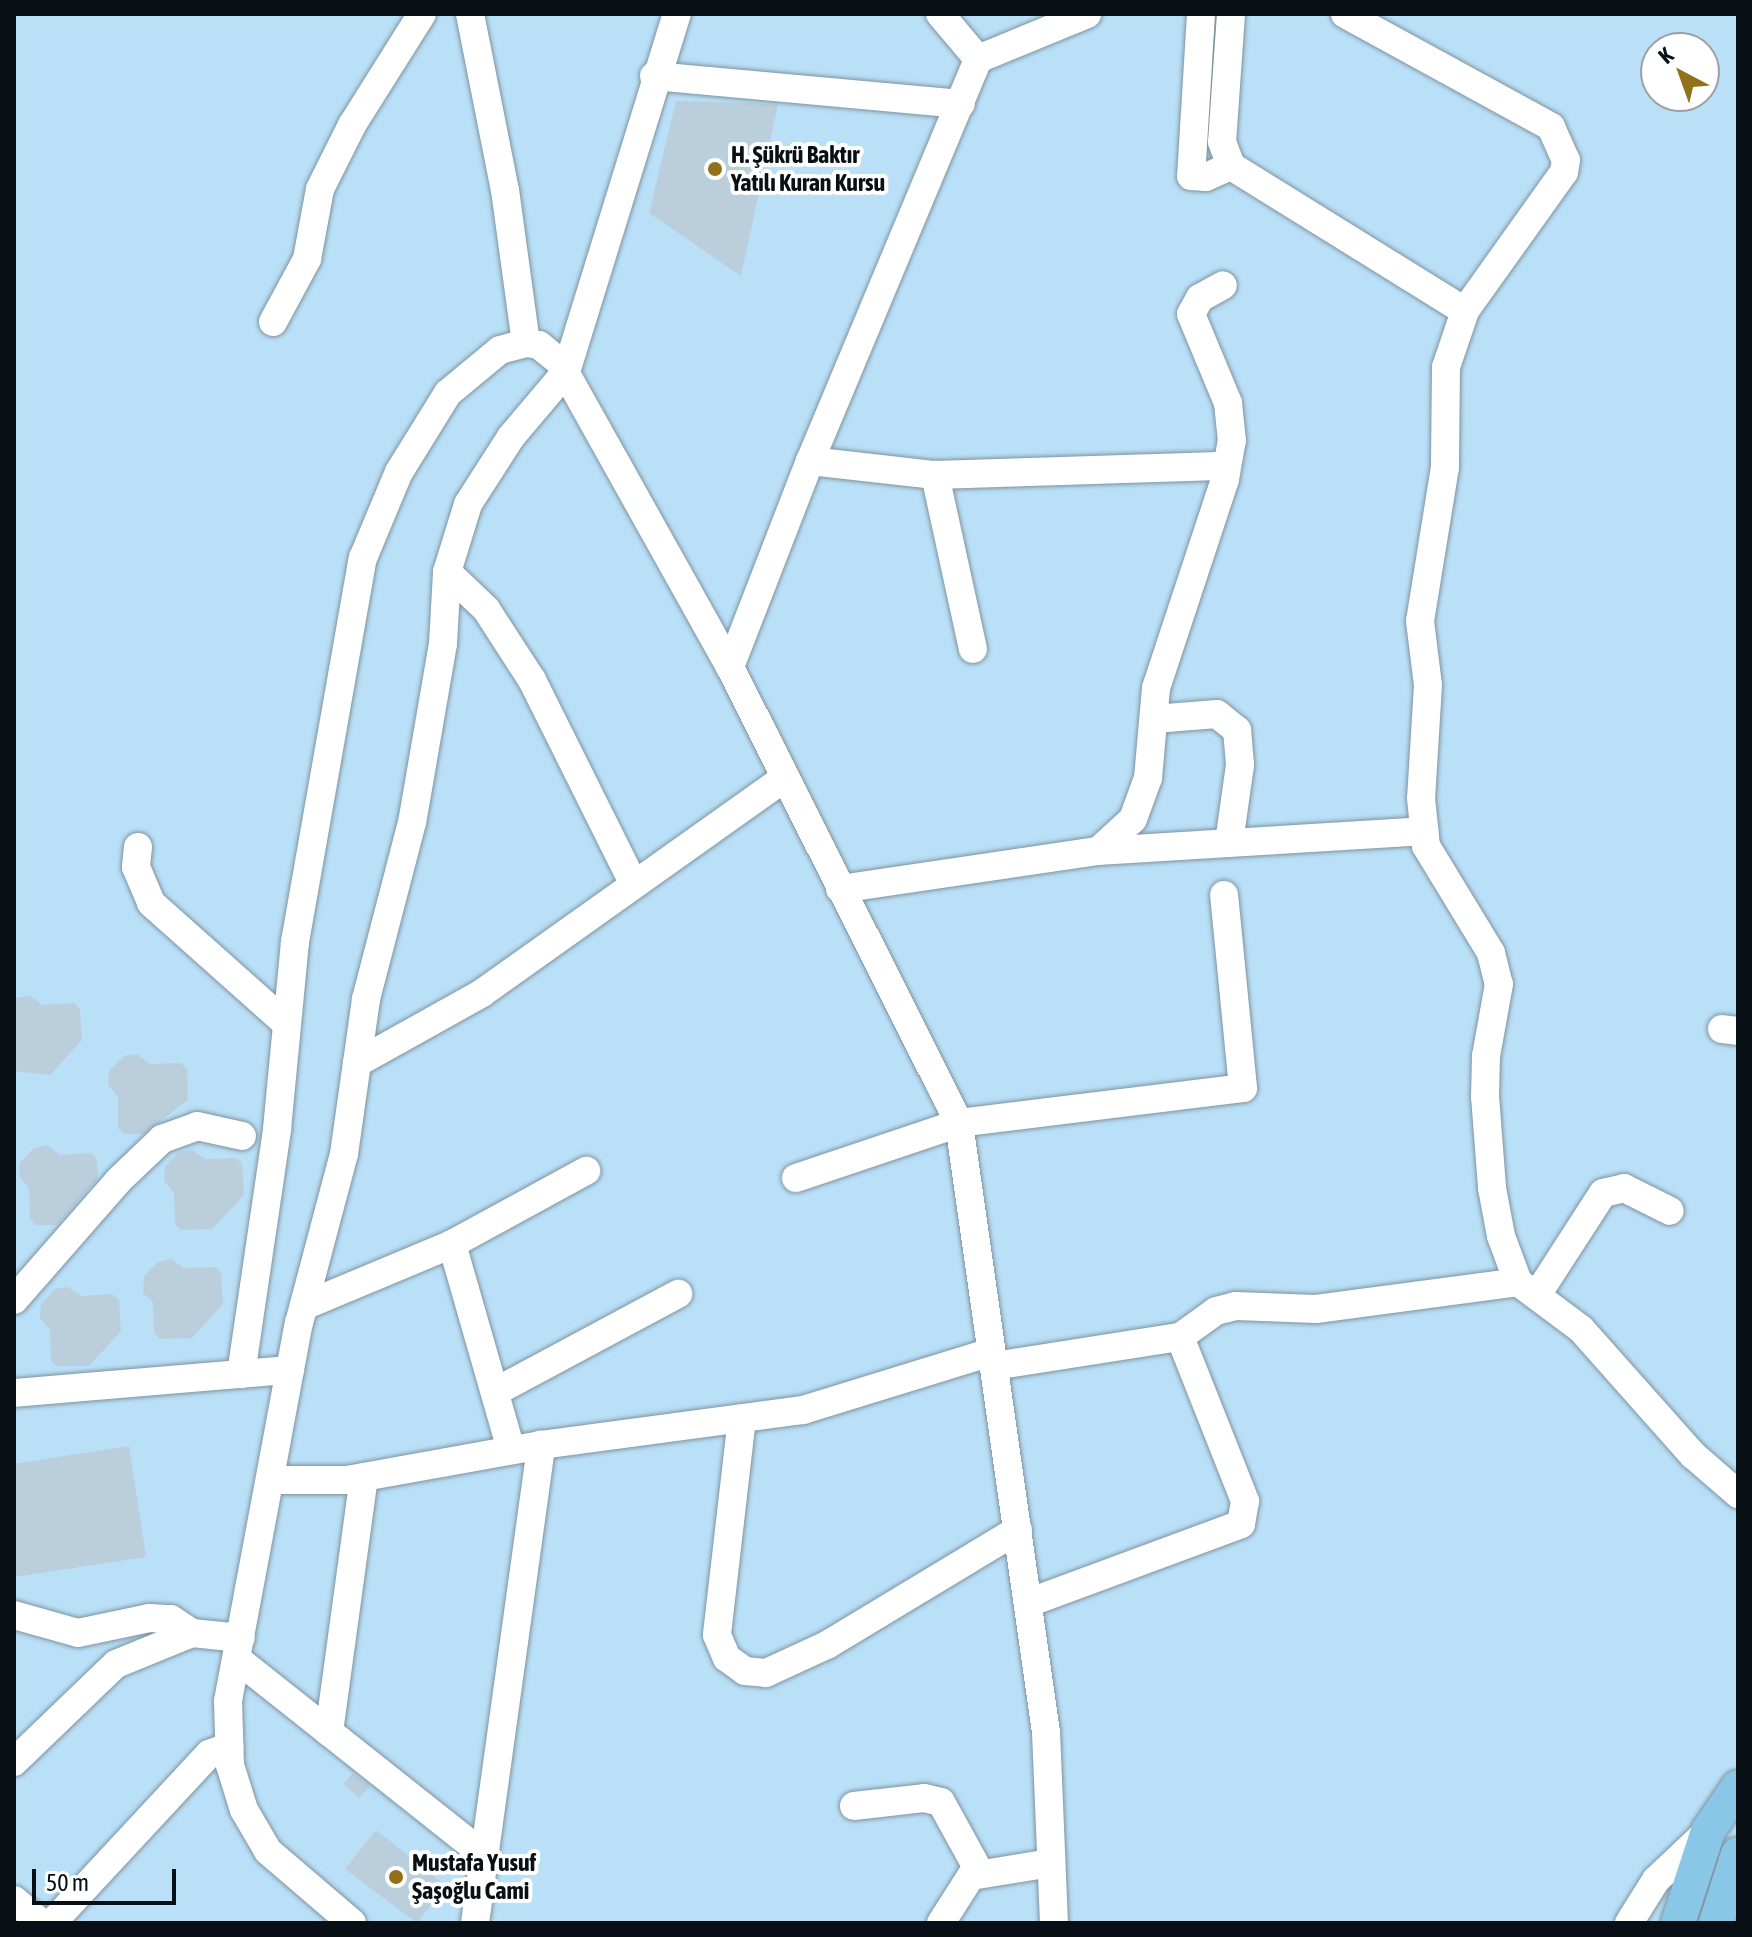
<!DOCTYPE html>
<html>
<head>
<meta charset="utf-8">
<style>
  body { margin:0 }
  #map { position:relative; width:1752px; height:1937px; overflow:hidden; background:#e2f3fe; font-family:"Asap Condensed",sans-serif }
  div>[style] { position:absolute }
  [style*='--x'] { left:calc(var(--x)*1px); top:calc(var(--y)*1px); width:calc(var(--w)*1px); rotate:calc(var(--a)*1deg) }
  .green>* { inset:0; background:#bae0f8 }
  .building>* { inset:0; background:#bacedc }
  .roads { filter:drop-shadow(0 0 2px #7f93a0) drop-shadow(0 0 2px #7f93a0) }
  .minor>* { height:28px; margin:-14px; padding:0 14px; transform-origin:14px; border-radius:14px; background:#fff }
  .major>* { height:34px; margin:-17px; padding:0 17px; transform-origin:17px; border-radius:17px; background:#8ac6e6 }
  .dots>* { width:22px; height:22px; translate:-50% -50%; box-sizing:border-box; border:4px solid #fff; border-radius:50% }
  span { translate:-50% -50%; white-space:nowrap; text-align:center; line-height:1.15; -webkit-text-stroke:8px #fff; paint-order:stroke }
  .poi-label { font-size:24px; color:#091015; font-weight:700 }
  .left { translate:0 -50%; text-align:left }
  .frame { position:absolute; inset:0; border:16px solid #091015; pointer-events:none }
  .north { position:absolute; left:1640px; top:32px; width:80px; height:80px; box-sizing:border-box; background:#fff; border:2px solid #9d9fa1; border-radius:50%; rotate:319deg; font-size:22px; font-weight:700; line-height:32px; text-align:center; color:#091015 }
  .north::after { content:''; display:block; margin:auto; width:28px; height:36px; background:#937118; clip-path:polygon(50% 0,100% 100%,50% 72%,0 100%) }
  .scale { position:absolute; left:32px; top:1869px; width:144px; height:36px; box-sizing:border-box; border:4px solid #091015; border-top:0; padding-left:10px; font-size:24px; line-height:28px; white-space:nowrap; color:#091015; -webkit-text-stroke:6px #fff; paint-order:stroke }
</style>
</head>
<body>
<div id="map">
  <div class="green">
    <div style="clip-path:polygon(evenodd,14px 14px,1738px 14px,1738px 1923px,14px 1923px,14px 14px,1656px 48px,1704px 48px,1704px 96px,1656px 96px,1656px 48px)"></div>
  </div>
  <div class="building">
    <div style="clip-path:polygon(676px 101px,778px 104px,741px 276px,649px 213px)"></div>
    <div style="clip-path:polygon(30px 996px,43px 1005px,74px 1003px,80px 1009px,82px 1040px,50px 1075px,14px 1071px,14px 998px)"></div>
    <div style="clip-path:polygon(137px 1054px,150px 1064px,181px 1063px,187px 1069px,188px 1100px,143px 1134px,124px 1134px,118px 1128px,118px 1097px,108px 1085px,109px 1071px,124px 1056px)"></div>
    <div style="clip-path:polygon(47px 1145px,60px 1155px,91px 1153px,97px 1159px,98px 1178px,57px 1225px,36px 1225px,30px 1219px,29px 1188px,19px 1176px,20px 1163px,34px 1148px)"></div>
    <div style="clip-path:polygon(192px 1150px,205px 1159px,236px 1158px,242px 1163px,244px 1195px,212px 1229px,181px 1230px,175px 1224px,174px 1193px,164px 1181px,165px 1167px,179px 1152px)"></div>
    <div style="clip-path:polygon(171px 1259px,184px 1268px,215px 1267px,221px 1273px,223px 1304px,192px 1338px,160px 1339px,154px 1333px,153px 1302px,143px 1293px,144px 1276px,158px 1262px)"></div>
    <div style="clip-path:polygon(68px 1287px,81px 1296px,112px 1294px,119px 1300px,121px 1331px,89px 1366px,57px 1366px,51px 1361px,50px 1330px,40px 1318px,41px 1304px,55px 1289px)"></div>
    <div style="clip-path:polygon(129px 1446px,146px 1557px,14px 1577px,14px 1464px)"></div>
    <div style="clip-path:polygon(353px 1773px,370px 1787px,359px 1798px,343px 1784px)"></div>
    <div style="clip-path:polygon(376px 1830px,446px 1886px,417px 1923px,345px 1869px)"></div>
  </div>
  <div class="roads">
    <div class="minor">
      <div style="--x:470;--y:14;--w:179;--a:78.8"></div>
      <div style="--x:505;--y:190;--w:154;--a:82.2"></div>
      <div style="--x:940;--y:14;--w:59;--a:49.8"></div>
      <div style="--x:1201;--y:14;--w:162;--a:93.5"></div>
      <div style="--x:1191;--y:176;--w:15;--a:4"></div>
      <div style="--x:1206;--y:177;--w:27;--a:-24"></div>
      <div style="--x:1231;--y:14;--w:128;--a:94"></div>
      <div style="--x:1222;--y:142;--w:26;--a:69"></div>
      <div style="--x:1231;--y:166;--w:275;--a:31.8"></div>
      <div style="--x:1345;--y:14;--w:235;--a:28.7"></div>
      <div style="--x:1551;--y:127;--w:36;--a:66"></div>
      <div style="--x:1566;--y:160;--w:12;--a:99"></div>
      <div style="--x:1564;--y:172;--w:171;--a:125.5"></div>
      <div style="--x:1465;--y:311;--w:59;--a:108.7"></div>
      <div style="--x:1446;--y:367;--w:100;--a:90.6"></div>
      <div style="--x:1445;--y:467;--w:156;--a:99.2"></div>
      <div style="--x:1420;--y:621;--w:64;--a:82.9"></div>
      <div style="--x:1428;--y:685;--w:113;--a:93.5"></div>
      <div style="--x:1421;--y:798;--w:48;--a:84.1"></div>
      <div style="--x:1426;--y:846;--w:125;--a:58.7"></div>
      <div style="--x:1491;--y:953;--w:32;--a:76"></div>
      <div style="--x:1499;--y:984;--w:73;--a:100.2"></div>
      <div style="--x:1486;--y:1056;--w:40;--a:91.4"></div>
      <div style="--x:1485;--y:1096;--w:92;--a:85.6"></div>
      <div style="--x:1492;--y:1188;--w:49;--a:79.4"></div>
      <div style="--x:1501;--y:1236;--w:49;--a:69.7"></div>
      <div style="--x:654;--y:76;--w:308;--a:5.2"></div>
      <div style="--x:273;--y:322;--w:72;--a:-61.6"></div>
      <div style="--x:307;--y:259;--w:71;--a:-79.5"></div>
      <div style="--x:320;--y:189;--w:72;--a:-63.4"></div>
      <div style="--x:352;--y:125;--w:131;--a:-57.8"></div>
      <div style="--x:810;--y:461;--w:126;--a:6.4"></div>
      <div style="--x:935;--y:475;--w:292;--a:-1.8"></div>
      <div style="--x:935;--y:475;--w:178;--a:77.7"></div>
      <div style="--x:447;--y:572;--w:54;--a:43.5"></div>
      <div style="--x:486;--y:609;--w:85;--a:57.1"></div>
      <div style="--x:532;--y:680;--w:227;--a:63.5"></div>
      <div style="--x:730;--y:667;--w:221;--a:-68.8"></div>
      <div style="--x:810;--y:461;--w:436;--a:-67.3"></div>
      <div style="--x:978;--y:59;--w:118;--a:-22.4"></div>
      <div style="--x:1154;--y:719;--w:63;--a:-4.5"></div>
      <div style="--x:1217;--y:714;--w:26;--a:39"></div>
      <div style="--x:1237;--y:730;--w:35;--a:85"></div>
      <div style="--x:1240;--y:765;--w:78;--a:98.1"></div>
      <div style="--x:138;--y:847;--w:20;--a:96"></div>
      <div style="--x:136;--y:867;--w:39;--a:67"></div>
      <div style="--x:151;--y:903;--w:182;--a:41.7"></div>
      <div style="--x:1099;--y:851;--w:326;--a:-3.5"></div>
      <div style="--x:840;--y:889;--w:261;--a:-8.4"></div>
      <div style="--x:1098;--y:851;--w:47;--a:-42.4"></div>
      <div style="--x:1133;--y:819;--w:44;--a:-69.9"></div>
      <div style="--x:1148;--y:778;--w:90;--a:-84.9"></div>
      <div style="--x:1156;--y:688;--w:220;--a:-71.7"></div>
      <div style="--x:1225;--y:479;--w:39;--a:-80"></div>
      <div style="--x:1232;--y:441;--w:38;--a:-96"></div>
      <div style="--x:1228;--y:403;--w:96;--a:-112.6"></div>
      <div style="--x:1191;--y:314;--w:18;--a:-61"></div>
      <div style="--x:1200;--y:298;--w:26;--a:-29"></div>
      <div style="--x:1722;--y:1029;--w:16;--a:7"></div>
      <div style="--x:357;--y:1063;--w:143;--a:-29.2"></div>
      <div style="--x:482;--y:993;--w:372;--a:-35.4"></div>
      <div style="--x:796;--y:1178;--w:172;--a:-18.6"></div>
      <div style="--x:959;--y:1123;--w:286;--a:-7"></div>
      <div style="--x:1243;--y:1088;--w:194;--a:-95.6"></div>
      <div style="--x:452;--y:1244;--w:153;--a:-28.6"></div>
      <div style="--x:1537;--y:1295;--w:121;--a:-57.1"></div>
      <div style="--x:1603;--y:1193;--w:22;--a:-13"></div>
      <div style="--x:1624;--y:1188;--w:51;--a:26.6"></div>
      <div style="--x:14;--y:1300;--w:158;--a:-48.8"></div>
      <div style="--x:118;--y:1181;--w:61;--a:-43.7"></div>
      <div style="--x:162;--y:1139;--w:37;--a:-20"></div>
      <div style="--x:197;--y:1126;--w:46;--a:12.5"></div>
      <div style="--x:304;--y:1306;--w:160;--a:-22.7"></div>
      <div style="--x:452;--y:1244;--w:214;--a:74"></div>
      <div style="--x:994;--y:1366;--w:188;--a:-8.9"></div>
      <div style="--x:1180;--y:1337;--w:44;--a:-35.8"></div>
      <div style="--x:1216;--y:1311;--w:21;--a:-14"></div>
      <div style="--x:1236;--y:1306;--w:80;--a:2.1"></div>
      <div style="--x:1316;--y:1309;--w:204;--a:-7.6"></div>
      <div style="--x:1518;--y:1282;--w:79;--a:36.7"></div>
      <div style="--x:1581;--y:1329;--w:169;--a:48.4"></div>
      <div style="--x:1693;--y:1455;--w:60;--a:40.9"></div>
      <div style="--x:241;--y:1374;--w:248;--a:-81.6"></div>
      <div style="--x:277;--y:1129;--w:188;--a:-84.5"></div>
      <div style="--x:295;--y:942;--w:390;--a:-80"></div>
      <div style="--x:363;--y:558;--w:93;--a:-67.3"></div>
      <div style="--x:399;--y:472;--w:93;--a:-58.2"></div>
      <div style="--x:448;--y:393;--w:67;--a:-39.6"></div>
      <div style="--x:500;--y:350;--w:27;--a:-15"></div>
      <div style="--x:526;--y:343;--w:13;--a:9"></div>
      <div style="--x:539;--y:345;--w:26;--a:39"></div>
      <div style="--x:559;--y:361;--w:351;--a:60.8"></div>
      <div style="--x:730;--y:667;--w:510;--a:63.33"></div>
      <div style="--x:959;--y:1123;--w:615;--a:81.87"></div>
      <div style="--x:1046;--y:1732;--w:191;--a:87.6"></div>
      <div style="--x:495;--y:1392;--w:208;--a:-28.2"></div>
      <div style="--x:14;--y:1393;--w:277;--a:-4.8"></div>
      <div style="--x:742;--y:1418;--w:218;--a:96.6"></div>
      <div style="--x:717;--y:1635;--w:25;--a:67"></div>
      <div style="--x:727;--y:1658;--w:22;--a:36"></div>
      <div style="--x:745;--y:1671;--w:21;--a:5"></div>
      <div style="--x:766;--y:1673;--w:67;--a:-24.7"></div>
      <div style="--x:827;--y:1645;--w:223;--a:-31.1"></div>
      <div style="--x:270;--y:1480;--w:77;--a:0"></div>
      <div style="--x:347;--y:1480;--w:197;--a:-10.2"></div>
      <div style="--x:541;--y:1445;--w:264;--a:-7.6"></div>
      <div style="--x:803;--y:1410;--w:197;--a:-17.1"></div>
      <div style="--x:1028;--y:1603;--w:227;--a:-20.3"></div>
      <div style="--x:1241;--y:1524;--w:23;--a:-80"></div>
      <div style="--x:1245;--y:1501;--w:176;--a:-111.6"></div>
      <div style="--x:14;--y:1615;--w:66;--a:15.7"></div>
      <div style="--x:78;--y:1633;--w:73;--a:-11.9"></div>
      <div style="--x:149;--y:1618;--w:22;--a:3"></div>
      <div style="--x:171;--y:1619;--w:25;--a:34"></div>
      <div style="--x:192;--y:1633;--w:49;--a:5.8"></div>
      <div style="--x:237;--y:1659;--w:315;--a:38.4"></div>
      <div style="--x:329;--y:1732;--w:257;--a:-82.2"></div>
      <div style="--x:14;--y:1762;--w:141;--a:-43.9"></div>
      <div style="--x:116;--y:1664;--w:82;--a:-22.2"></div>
      <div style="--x:854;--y:1806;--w:70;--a:-6.5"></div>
      <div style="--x:924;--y:1798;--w:17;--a:13"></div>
      <div style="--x:941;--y:1802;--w:79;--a:61.2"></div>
      <div style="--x:14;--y:1900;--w:35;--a:40"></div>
      <div style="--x:52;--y:1923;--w:231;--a:-47.1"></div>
      <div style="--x:209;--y:1754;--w:22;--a:-21"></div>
      <div style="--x:352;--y:1923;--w:111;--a:-139.4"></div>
      <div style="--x:268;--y:1851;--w:48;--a:-120.3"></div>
      <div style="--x:244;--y:1810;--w:47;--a:-107.3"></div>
      <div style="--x:230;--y:1765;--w:64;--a:-91.8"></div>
      <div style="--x:228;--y:1701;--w:385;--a:-79.4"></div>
      <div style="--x:299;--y:1323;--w:175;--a:-75.1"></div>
      <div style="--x:344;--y:1154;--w:157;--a:-81.9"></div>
      <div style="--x:366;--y:999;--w:182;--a:-75.4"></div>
      <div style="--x:412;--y:823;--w:182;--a:-80.2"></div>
      <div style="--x:443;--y:644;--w:72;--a:-86.8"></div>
      <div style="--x:447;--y:572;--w:71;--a:-72.8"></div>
      <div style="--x:468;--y:504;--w:80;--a:-57.3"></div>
      <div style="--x:511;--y:437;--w:85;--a:-49.8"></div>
      <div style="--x:566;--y:372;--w:375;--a:-72.8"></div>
      <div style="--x:475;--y:1923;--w:483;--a:-82.1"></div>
      <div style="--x:941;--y:1923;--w:56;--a:-57.4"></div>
      <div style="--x:971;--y:1876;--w:80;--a:-9.3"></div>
      <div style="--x:1629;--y:1923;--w:51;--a:-57.9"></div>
      <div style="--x:1656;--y:1880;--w:71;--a:-43.3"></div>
    </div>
    <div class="major">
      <div style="--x:1678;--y:1923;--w:97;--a:-71.9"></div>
      <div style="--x:1708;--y:1831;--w:53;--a:-55.7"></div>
      <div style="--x:1716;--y:1923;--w:72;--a:-72.3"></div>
    </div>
  </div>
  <div class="dots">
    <div style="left:715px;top:169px;background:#937118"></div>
    <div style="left:396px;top:1877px;background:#937118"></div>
  </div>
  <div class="poi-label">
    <span class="left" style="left:731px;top:169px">H. Şükrü Baktır<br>Yatılı Kuran Kursu</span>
    <span class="left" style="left:412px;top:1877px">Mustafa Yusuf<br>Şaşoğlu Cami</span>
  </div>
  <div class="frame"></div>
  <div class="north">K</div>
  <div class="scale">50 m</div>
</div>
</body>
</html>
